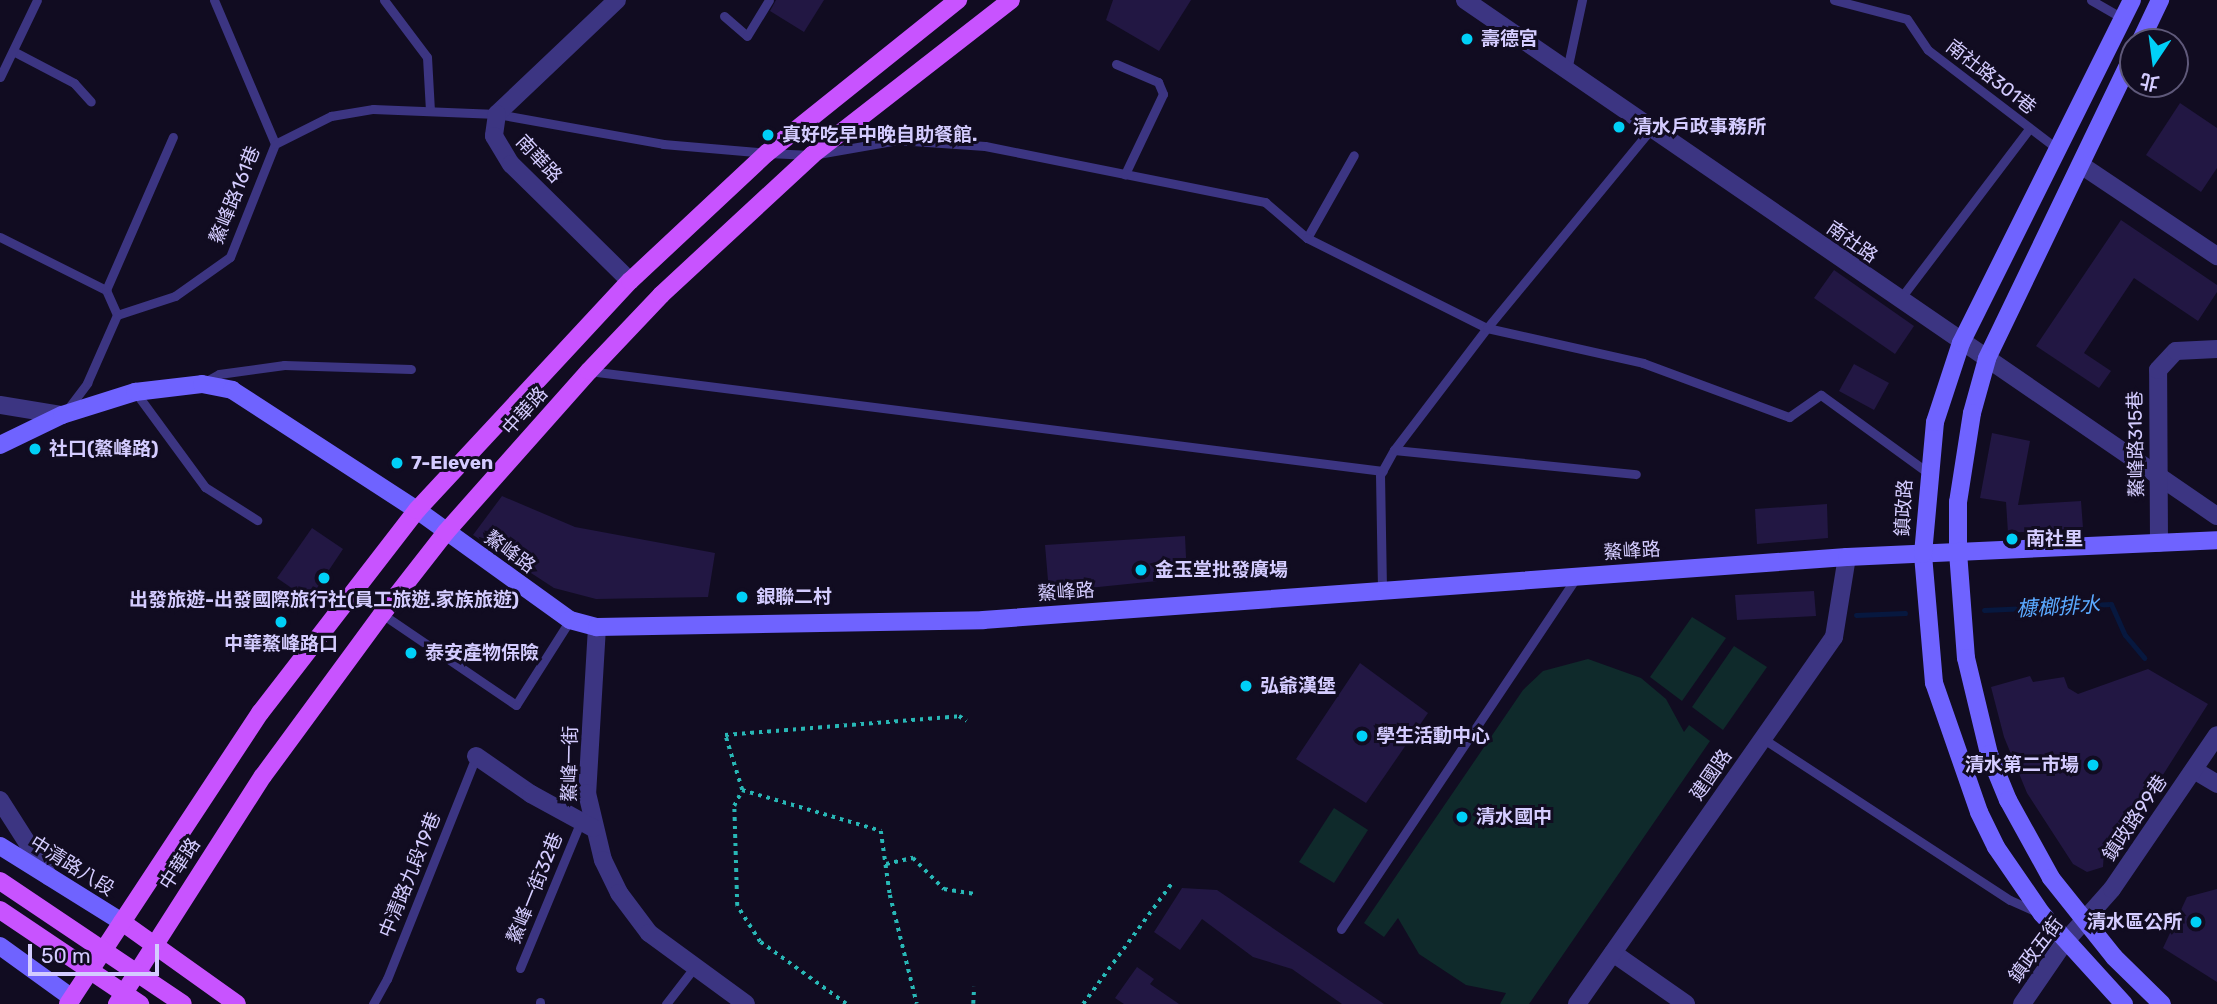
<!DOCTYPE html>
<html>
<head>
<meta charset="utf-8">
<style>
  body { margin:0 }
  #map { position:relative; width:2217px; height:1004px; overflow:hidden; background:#110c21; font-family:Rubik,"Noto Sans TC",sans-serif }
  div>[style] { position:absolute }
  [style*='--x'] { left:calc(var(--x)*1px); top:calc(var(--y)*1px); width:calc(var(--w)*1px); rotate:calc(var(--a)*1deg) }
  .green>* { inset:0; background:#0f2a2b }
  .stream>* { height:5px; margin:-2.5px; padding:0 2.5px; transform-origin:2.5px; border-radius:2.5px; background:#07183f }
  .building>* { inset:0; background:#221743 }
  .path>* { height:3.5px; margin-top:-1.75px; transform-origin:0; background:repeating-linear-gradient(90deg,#28b7b6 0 3.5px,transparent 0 8.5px) }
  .lane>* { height:9px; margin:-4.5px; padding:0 4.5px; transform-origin:4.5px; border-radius:4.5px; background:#3c3582 }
  .street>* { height:18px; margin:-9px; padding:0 9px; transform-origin:9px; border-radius:9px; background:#3c3582 }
  .secondary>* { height:18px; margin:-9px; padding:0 9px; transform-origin:9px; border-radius:9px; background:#6f63ff }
  .primary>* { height:18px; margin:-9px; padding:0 9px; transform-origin:9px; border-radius:9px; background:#c853ff }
  .primary-bridge>* { height:18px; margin:-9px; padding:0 9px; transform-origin:9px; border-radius:9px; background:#c853ff }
  .dots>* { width:19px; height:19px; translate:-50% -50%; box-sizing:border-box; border:4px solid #110c21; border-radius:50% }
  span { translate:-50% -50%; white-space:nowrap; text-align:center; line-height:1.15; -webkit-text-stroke:6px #110c21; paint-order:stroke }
  .poi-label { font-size:19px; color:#d4ccff; font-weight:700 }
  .left { translate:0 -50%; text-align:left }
  .right { translate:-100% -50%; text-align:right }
  .street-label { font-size:19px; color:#d4ccff }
  .water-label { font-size:21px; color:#5aa9ff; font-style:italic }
  .north { position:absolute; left:2119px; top:28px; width:70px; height:70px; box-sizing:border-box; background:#110c21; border:2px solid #5f597a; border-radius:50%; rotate:193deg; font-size:19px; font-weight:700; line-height:28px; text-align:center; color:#d4ccff }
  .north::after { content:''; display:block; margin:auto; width:24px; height:32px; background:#00d0f7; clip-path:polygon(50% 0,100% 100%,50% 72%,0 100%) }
  .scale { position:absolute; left:28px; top:944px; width:131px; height:32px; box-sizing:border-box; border:4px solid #d4ccff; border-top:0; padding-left:9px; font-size:21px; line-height:24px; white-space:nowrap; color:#d4ccff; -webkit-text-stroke:5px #110c21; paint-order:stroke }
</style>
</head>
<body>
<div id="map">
  <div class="green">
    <div style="clip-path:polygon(1692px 617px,1726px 638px,1682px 701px,1650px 677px)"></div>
    <div style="clip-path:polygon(1734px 646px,1767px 667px,1723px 730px,1692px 707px)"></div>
    <div style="clip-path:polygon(1588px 659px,1641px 678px,1666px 699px,1684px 732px,1689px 725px,1710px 741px,1529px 1004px,1500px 1004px,1506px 993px,1466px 985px,1419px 954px,1398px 918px,1384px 937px,1364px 923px,1523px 690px,1543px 671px)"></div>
    <div style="clip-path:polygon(1334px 808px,1368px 830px,1334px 883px,1299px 862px)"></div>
  </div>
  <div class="stream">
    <div style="--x:1984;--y:610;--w:127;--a:-2.7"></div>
    <div style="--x:2111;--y:604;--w:34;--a:66"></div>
    <div style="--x:2125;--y:635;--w:30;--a:50"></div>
    <div style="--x:1856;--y:615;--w:49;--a:-2.3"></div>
  </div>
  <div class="building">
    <div style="clip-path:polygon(776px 0,824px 0,804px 32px,770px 11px)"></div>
    <div style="clip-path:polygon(1113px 0,1191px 0,1159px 51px,1106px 20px)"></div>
    <div style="clip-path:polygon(2180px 103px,2217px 128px,2217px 168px,2201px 192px,2146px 155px)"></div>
    <div style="clip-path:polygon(2121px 220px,2217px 285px,2217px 292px,2198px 321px,2134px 278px,2084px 353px,2111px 371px,2099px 388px,2036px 346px)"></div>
    <div style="clip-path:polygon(1834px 270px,1914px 326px,1895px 354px,1814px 298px)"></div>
    <div style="clip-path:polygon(1854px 364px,1889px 383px,1874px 410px,1839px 391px)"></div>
    <div style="clip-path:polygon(1992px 433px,2030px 441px,2018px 505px,2081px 501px,2083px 528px,2008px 533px,2006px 502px,1980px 498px)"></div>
    <div style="clip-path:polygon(502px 496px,575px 527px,715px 553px,708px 597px,596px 599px,554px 588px,473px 535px)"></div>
    <div style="clip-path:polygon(1827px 504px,1828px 538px,1757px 544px,1755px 509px)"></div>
    <div style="clip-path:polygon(312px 528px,343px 549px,309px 600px,277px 578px)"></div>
    <div style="clip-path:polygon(1185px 536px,1187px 578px,1049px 592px,1045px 545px)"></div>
    <div style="clip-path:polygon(1814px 591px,1816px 616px,1737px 620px,1735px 595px)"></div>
    <div style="clip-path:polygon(1360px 663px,1428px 713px,1366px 803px,1296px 759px)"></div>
    <div style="clip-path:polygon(2148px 669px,2208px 704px,2126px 833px,2121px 830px,2104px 852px,2103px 867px,2087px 872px,2073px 864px,2027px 793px,2004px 737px,1991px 687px,2030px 676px,2033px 682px,2064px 677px,2068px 688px,2078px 694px)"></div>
    <div style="clip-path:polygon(1182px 888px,1217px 890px,1384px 1004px,1342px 1004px,1292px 969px,1253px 957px,1202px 919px,1180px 950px,1154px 932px)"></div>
    <div style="clip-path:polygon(2217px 889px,2217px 982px,2163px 948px,2187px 897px)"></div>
    <div style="clip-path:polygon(1137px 967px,1154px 979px,1150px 984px,1179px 1004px,1124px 1004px,1115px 998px)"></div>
  </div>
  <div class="path">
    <div style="--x:742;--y:790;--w:145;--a:16.4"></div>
    <div style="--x:881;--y:831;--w:65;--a:82"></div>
    <div style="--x:890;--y:895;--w:112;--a:76.1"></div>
    <div style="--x:886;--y:864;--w:28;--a:-13"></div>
    <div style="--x:913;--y:858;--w:44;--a:45"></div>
    <div style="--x:944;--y:889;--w:33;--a:9"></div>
    <div style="--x:846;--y:1004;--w:106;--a:-144.2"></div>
    <div style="--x:760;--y:942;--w:43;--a:-122.6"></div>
    <div style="--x:737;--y:906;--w:100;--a:-91.7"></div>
    <div style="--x:734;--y:806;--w:18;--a:-63"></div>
    <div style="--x:742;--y:790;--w:58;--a:-107.2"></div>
    <div style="--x:725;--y:735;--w:235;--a:-4.6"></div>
    <div style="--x:959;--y:716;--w:9;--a:32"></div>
    <div style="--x:973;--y:1004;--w:17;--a:-87"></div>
    <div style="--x:1083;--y:1004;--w:149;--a:-53.7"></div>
  </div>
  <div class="lane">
    <div style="--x:214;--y:0;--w:156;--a:67"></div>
    <div style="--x:384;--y:0;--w:71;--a:53"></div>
    <div style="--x:427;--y:57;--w:54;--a:86.8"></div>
    <div style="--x:1834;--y:0;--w:75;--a:14.6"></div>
    <div style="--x:1907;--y:19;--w:37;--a:56"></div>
    <div style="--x:1928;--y:50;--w:161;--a:37.4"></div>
    <div style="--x:2091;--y:0;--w:36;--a:30"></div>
    <div style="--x:724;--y:16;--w:30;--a:41"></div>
    <div style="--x:747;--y:36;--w:42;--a:-58.6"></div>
    <div style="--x:13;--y:51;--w:69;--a:27.7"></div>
    <div style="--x:74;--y:83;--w:25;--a:48"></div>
    <div style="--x:1116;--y:64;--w:46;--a:23.2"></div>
    <div style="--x:1158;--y:82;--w:13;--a:67"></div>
    <div style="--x:1163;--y:94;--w:89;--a:115.4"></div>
    <div style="--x:1567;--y:70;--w:72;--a:-77.9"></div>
    <div style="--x:0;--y:77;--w:85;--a:-64.3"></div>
    <div style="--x:0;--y:237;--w:119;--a:26.6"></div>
    <div style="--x:106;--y:290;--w:27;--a:66"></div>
    <div style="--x:1307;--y:238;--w:95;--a:-60.5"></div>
    <div style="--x:106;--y:290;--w:167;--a:-66.4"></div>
    <div style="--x:1900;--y:299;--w:213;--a:-52.8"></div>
    <div style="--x:589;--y:371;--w:800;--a:7.18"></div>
    <div style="--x:203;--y:383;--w:18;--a:-29"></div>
    <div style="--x:219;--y:374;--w:66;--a:-7.9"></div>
    <div style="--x:284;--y:365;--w:127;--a:1.8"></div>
    <div style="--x:136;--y:393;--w:117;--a:53.7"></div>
    <div style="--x:205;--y:487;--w:62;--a:32.4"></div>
    <div style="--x:67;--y:410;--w:34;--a:-53"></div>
    <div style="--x:87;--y:383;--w:74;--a:-66.2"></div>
    <div style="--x:117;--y:315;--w:61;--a:-18.1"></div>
    <div style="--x:175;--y:296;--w:67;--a:-35.3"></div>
    <div style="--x:230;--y:257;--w:122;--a:-68.3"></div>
    <div style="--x:275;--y:144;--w:63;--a:-26.6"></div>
    <div style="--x:331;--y:116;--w:43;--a:-9.5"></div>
    <div style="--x:373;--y:109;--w:124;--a:2.3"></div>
    <div style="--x:497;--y:114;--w:169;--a:10.2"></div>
    <div style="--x:663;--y:144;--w:104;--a:4.9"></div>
    <div style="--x:767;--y:153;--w:45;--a:2.5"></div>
    <div style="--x:812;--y:155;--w:87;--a:-9.9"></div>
    <div style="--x:898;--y:140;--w:87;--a:3.9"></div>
    <div style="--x:985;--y:146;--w:286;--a:11.3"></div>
    <div style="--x:1265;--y:202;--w:55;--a:40.6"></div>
    <div style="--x:1307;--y:238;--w:201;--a:26.6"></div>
    <div style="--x:1487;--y:328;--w:160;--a:12.6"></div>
    <div style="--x:1643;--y:363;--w:156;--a:20.3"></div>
    <div style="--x:1789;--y:417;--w:39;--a:-35"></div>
    <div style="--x:1821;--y:395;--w:131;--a:36"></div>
    <div style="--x:1394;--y:450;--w:243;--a:5.7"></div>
    <div style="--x:1382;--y:589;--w:114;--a:-91"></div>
    <div style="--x:1380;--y:475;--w:29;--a:-61"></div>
    <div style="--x:1394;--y:450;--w:153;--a:-52.7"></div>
    <div style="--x:1487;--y:328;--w:258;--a:-50.5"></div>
    <div style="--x:382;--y:614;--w:162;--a:34.2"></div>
    <div style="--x:516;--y:705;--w:101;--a:-57.6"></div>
    <div style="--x:1762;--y:738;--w:296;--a:33.2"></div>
    <div style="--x:2010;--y:900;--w:27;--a:24"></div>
    <div style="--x:1341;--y:929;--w:422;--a:-56.2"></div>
    <div style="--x:520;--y:968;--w:159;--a:-67.5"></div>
    <div style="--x:540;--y:1002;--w:2;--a:90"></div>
    <div style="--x:373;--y:1004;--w:29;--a:-61"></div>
    <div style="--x:387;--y:979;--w:240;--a:-68.2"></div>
    <div style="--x:666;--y:1004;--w:44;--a:-52.4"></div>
  </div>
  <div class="street">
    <div style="--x:617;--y:0;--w:166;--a:136.5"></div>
    <div style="--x:497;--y:114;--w:22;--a:98"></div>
    <div style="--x:494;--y:136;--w:33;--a:59"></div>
    <div style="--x:511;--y:164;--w:167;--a:44.5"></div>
    <div style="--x:1465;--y:0;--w:912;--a:34.46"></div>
    <div style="--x:2081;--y:165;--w:164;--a:33.8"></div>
    <div style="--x:0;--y:405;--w:63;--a:9.2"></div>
    <div style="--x:2159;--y:543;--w:173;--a:-90.3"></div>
    <div style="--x:2158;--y:370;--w:26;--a:-47"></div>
    <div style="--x:2176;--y:351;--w:41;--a:-2.8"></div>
    <div style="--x:597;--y:627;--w:166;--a:93.4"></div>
    <div style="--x:587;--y:793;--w:69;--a:76.6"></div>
    <div style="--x:603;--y:860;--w:37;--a:64"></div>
    <div style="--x:619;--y:893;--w:50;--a:53.1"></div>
    <div style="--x:649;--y:933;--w:120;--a:36.2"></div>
    <div style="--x:476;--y:756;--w:67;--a:34.6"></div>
    <div style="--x:531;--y:794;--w:71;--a:28.7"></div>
    <div style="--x:2194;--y:770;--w:27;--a:31"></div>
    <div style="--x:0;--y:800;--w:91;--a:57.5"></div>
    <div style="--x:1613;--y:953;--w:89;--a:34.9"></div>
    <div style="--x:1577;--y:1004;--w:448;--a:-55"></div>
    <div style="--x:1834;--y:637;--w:81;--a:-80.8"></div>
    <div style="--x:2022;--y:1004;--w:74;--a:-55.5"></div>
    <div style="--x:2064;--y:943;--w:72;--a:-48.4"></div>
    <div style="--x:2112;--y:889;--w:186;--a:-55.7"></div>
  </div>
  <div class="secondary">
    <div style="--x:2140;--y:42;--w:47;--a:-64.5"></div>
    <div style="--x:2133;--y:55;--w:337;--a:115.7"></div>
    <div style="--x:1987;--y:359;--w:56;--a:105.5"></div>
    <div style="--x:1972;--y:413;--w:90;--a:98.9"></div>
    <div style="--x:1958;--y:502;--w:50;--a:90"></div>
    <div style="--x:1958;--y:552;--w:106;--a:85.7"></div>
    <div style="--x:1966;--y:658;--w:99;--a:76.5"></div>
    <div style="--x:1989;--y:754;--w:50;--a:67.6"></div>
    <div style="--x:2008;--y:800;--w:89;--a:61.1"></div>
    <div style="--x:2051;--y:878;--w:101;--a:51.4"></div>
    <div style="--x:2114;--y:957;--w:67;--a:44.4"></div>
    <div style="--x:0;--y:445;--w:69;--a:-25.8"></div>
    <div style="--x:62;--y:415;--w:77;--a:-17.5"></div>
    <div style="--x:135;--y:392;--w:67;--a:-6.8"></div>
    <div style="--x:202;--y:384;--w:31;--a:11"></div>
    <div style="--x:232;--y:390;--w:221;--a:33"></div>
    <div style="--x:417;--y:510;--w:188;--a:35.7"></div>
    <div style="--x:570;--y:620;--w:28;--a:15"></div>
    <div style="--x:597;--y:627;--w:386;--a:-1"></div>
    <div style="--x:983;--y:620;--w:866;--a:-4.17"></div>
    <div style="--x:1847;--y:557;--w:370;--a:-2.6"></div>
    <div style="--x:0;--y:846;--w:144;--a:31.9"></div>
    <div style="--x:0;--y:946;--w:89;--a:35.8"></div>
    <div style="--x:2124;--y:1004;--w:122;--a:-132.3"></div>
    <div style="--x:2042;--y:914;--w:81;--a:-124.5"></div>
    <div style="--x:1996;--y:847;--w:39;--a:-116"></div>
    <div style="--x:1979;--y:812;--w:137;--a:-109.2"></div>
    <div style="--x:1934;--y:683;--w:129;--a:-94.9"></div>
    <div style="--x:1923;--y:554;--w:133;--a:-84.8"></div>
    <div style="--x:1935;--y:422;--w:83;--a:-71.8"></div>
    <div style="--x:1961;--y:343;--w:383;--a:-63.5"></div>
  </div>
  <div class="primary">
    <div style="--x:122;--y:922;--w:141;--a:35.5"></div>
    <div style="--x:68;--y:1004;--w:349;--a:-56.6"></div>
    <div style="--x:260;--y:713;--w:257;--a:-52.3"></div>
    <div style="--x:417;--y:510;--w:313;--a:-47.1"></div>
    <div style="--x:630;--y:281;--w:187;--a:-43.1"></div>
    <div style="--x:767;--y:153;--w:245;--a:-38.7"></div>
    <div style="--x:117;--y:1004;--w:271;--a:-57.4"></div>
    <div style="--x:263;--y:776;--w:201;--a:-53.7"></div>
    <div style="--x:382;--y:614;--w:104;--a:-52"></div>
    <div style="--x:446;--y:532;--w:215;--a:-48.4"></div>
    <div style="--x:589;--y:371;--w:105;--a:-46.5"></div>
    <div style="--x:661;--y:295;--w:206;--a:-42.8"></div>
    <div style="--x:812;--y:155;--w:252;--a:-37.9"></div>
  </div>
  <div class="primary-bridge">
    <div style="--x:0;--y:881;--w:220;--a:33.9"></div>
    <div style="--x:0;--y:910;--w:169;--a:33.9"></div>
  </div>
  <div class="dots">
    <div style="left:1467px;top:39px;background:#00d0f7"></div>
    <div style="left:1619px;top:127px;background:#00d0f7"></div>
    <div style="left:768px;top:135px;background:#00d0f7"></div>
    <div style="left:35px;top:449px;background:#00d0f7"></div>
    <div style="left:397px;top:463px;background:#00d0f7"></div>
    <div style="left:2012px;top:539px;background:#00d0f7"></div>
    <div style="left:1141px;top:570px;background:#00d0f7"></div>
    <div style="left:324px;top:578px;background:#00d0f7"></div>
    <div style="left:742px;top:597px;background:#00d0f7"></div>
    <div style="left:281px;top:622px;background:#00d0f7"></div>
    <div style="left:411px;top:653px;background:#00d0f7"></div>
    <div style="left:1246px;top:686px;background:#00d0f7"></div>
    <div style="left:1362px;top:736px;background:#00d0f7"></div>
    <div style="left:2093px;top:765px;background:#00d0f7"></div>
    <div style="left:1462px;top:817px;background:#00d0f7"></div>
    <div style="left:2196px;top:922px;background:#00d0f7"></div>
  </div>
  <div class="poi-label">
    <span class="left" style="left:1481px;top:39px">壽德宮</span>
    <span class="left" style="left:1633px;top:127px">清水戶政事務所</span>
    <span class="left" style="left:782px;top:135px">真好吃早中晚自助餐館.</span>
    <span class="left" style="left:49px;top:449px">社口(鰲峰路)</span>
    <span class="left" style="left:411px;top:463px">7-Eleven</span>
    <span class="left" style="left:2026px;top:539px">南社里</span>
    <span class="left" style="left:1155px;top:570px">金玉堂批發廣場</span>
    <span class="left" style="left:756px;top:597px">銀聯二村</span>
    <span style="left:324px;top:600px">出發旅遊-出發國際旅行社(員工旅遊.家族旅遊)</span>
    <span style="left:281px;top:644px">中華鰲峰路口</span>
    <span class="left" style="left:425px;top:653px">泰安產物保險</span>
    <span class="left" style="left:1260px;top:686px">弘爺漢堡</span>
    <span class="left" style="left:1376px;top:736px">學生活動中心</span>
    <span class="right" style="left:2079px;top:765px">清水第二市場</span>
    <span class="left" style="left:1476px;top:817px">清水國中</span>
    <span class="right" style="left:2182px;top:922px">清水區公所</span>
  </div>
  <div class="street-label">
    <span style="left:1991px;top:77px;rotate:38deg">南社路301巷</span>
    <span style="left:539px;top:159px;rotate:47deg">南華路</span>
    <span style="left:235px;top:195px;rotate:-68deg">鰲峰路161巷</span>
    <span style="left:1852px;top:242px;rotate:35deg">南社路</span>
    <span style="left:525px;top:411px;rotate:-48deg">中華路</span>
    <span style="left:2136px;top:444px;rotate:-91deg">鰲峰路315巷</span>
    <span style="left:1904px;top:508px;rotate:-87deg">鎮政路</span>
    <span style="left:1632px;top:551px;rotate:-4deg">鰲峰路</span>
    <span style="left:510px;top:552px;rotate:36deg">鰲峰路</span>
    <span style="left:1066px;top:592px;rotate:-4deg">鰲峰路</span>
    <span style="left:570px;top:764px;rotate:-89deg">鰲峰一街</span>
    <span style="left:1711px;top:775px;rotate:-55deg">建國路</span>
    <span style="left:2135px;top:818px;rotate:-56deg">鎮政路99巷</span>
    <span style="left:180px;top:864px;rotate:-57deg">中華路</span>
    <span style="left:72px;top:866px;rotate:32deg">中清路八段</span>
    <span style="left:410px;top:875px;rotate:-68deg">中清路九段19巷</span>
    <span style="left:535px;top:888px;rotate:-68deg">鰲峰一街32巷</span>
    <span style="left:2036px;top:950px;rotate:-53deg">鎮政五街</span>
  </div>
  <div class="water-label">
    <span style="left:2058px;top:607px;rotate:-3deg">槺榔排水</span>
  </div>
  <div class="north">北</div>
  <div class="scale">50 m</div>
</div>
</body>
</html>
